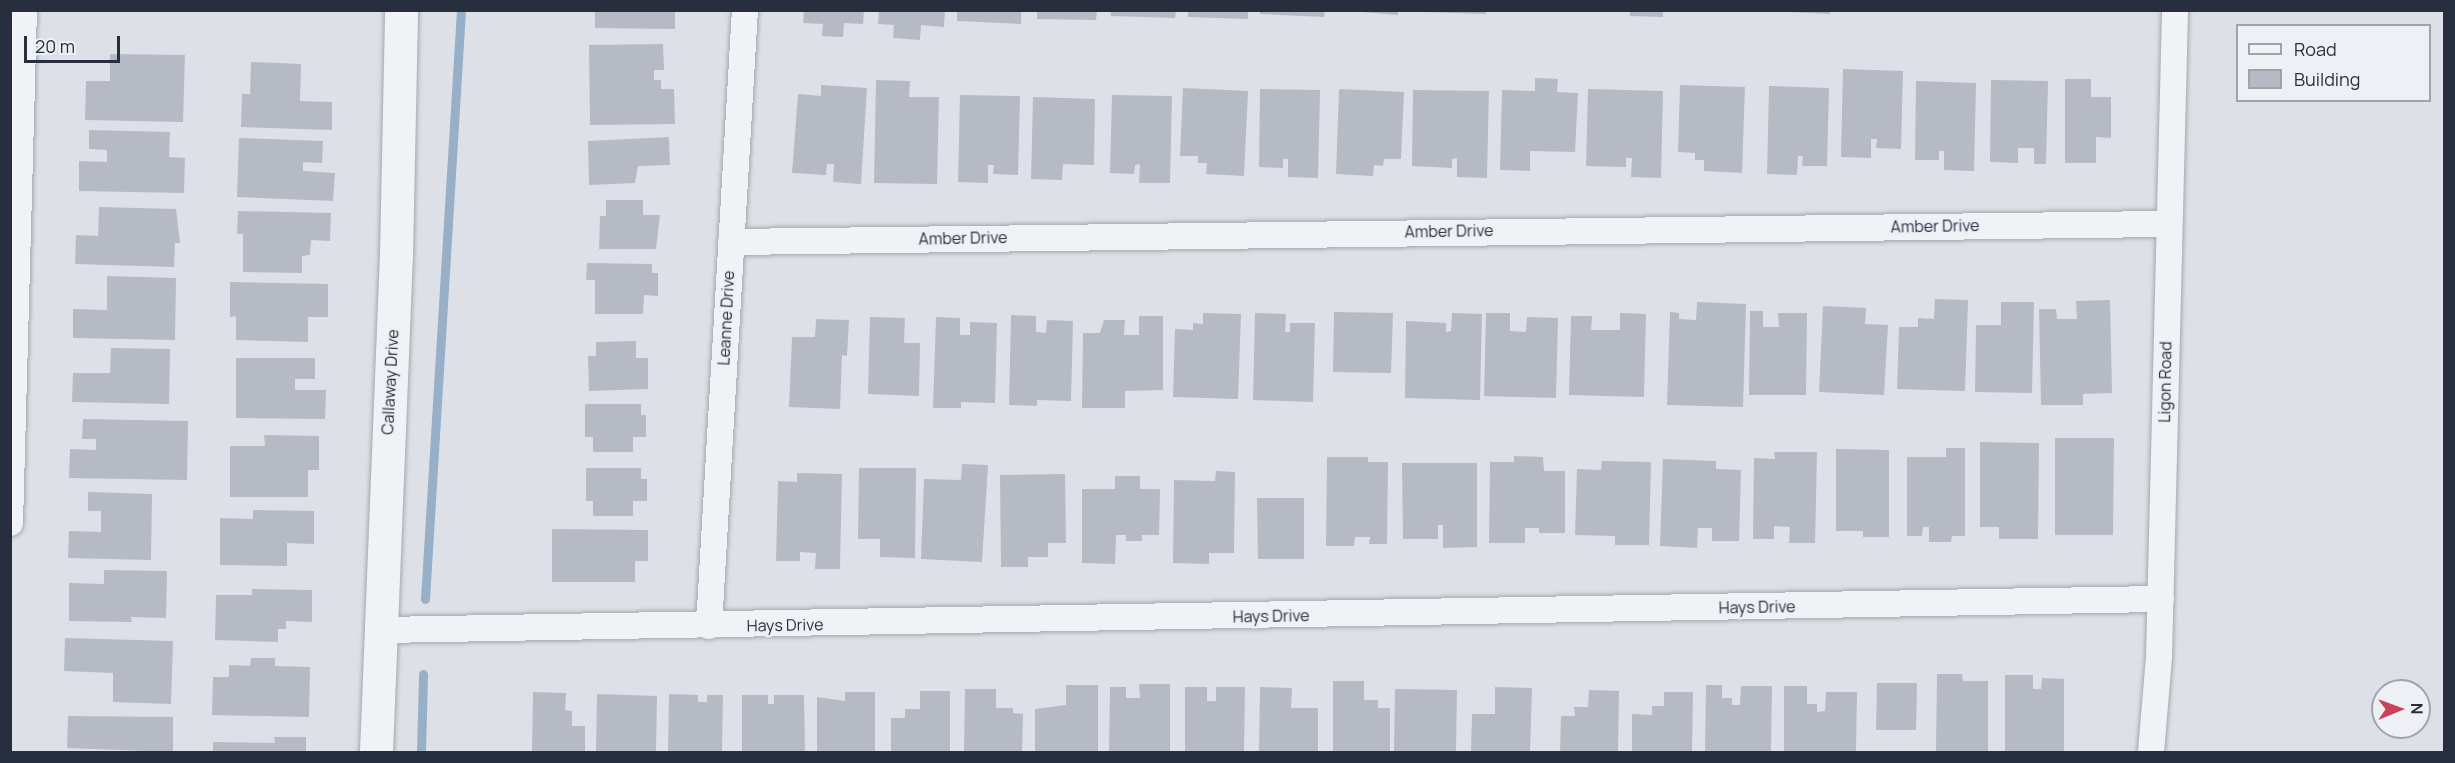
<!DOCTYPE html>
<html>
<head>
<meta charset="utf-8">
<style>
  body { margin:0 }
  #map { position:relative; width:2455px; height:763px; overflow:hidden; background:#dde1e7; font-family:Manrope,sans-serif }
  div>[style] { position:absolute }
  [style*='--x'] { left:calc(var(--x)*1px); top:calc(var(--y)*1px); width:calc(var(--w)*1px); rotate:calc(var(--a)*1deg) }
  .stream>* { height:9px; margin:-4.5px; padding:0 4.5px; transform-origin:4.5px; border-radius:4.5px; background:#98afc8 }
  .building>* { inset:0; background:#b5bac4 }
  .roads { filter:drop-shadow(0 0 2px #a3a8b1) drop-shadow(0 0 2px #a3a8b1) }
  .minor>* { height:26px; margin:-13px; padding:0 13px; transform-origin:13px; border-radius:13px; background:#f0f2f6 }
  .tertiary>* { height:33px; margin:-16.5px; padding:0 16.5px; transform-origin:16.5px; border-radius:16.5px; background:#f0f2f6 }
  span { translate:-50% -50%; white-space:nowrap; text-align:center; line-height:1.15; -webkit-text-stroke:4.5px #edf0f5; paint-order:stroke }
  .street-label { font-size:16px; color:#272f3e }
  .frame { position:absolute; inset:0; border:12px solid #272f3e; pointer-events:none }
  .legend { position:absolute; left:2236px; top:24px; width:195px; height:78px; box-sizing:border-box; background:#edf0f5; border:2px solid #9ea3ac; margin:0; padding:8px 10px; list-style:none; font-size:18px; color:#272f3e }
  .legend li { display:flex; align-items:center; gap:12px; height:30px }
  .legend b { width:30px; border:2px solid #9ea3ac }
  .north { position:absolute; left:2371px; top:679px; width:60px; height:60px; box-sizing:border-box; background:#edf0f5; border:2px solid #9ea3ac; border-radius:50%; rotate:89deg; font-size:16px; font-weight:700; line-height:24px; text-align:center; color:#272f3e }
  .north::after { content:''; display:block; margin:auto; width:21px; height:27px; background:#cd4157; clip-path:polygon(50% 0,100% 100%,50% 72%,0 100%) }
  .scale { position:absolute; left:24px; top:36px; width:96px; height:27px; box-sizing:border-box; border:3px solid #272f3e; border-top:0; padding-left:8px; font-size:18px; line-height:21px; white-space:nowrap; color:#272f3e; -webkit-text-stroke:4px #edf0f5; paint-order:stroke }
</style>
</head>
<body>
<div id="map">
  <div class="stream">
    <div style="--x:425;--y:599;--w:590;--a:-86.5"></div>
    <div style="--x:421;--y:752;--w:78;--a:-88.5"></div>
  </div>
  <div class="building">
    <div style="clip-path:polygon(595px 10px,675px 10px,675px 29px,595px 28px)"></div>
    <div style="clip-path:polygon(804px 10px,864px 10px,863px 24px,844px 23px,843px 37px,822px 36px,823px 24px,803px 23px)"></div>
    <div style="clip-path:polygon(879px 10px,945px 10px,944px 27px,921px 25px,920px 40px,893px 38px,894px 25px,878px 24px)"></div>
    <div style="clip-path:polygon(957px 10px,1021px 10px,1021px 24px,957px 21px)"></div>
    <div style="clip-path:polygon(1037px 10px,1097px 10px,1096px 20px,1037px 19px)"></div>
    <div style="clip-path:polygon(1111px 10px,1176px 10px,1175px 18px,1111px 16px)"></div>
    <div style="clip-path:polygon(1188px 10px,1248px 10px,1248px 19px,1188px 17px)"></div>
    <div style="clip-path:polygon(1260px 10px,1325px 10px,1324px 17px,1260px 14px)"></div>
    <div style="clip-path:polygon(1338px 10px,1398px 10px,1398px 15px)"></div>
    <div style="clip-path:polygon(1423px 10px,1486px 10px,1486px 14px,1423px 12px)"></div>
    <div style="clip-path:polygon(1630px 10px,1663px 10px,1663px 17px,1630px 16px)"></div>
    <div style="clip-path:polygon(1791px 10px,1830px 10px,1830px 14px,1791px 12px)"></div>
    <div style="clip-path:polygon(663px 44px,664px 70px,654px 70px,654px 80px,661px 80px,661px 89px,674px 89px,675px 124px,590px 125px,589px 45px)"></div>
    <div style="clip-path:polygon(110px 54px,185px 55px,183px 122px,85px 120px,86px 81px,110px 81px)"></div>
    <div style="clip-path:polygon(251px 62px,301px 64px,300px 101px,332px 102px,332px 130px,241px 127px,242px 94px,250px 94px)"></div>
    <div style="clip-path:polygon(1843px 69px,1903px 71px,1901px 149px,1876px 148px,1877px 139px,1871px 139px,1871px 158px,1841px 157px)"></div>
    <div style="clip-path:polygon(1535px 78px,1558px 79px,1557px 92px,1578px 93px,1575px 152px,1530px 151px,1530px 171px,1500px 170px,1502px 90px,1535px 91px)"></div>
    <div style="clip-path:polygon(2065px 79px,2091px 79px,2091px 97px,2111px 97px,2111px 138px,2096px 137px,2096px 163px,2065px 163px)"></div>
    <div style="clip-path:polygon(876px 80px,910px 81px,909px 97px,939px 97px,937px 184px,874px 183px)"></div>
    <div style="clip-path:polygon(1991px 80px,2048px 81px,2046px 164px,2034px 164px,2034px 148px,2018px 148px,2018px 163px,1990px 162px)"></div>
    <div style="clip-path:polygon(1916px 81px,1976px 83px,1974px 171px,1944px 170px,1944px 151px,1939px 151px,1939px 160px,1915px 160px)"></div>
    <div style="clip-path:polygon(821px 85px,867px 88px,861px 184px,833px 182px,834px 164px,827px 164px,826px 175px,792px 173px,798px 94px,821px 96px)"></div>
    <div style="clip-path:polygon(1680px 85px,1745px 87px,1742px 173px,1704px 171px,1704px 160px,1695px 160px,1695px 153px,1678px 152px)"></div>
    <div style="clip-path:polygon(1769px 86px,1829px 88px,1827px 166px,1802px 166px,1803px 156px,1798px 156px,1797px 175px,1767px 174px)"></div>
    <div style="clip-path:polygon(1183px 88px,1248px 91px,1244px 176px,1206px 174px,1207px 163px,1198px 163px,1198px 156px,1180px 156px)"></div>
    <div style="clip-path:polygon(1260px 89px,1320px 90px,1318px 178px,1288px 177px,1288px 159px,1283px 159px,1283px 168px,1259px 167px)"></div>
    <div style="clip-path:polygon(1339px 89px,1404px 92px,1401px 159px,1384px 159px,1383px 166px,1374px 165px,1373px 176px,1336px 174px)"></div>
    <div style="clip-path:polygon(1588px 89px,1663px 91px,1661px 178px,1631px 177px,1632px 158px,1626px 158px,1626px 167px,1586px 166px)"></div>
    <div style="clip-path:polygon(1413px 90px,1489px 91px,1487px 178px,1457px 177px,1457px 158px,1452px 159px,1452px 168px,1412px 166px)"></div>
    <div style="clip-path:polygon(960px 95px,1020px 96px,1018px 175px,993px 174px,994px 165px,988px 165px,988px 183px,958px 182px)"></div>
    <div style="clip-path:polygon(1112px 95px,1172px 96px,1170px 183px,1139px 183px,1140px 164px,1135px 165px,1134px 174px,1110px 173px)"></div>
    <div style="clip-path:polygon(1033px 97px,1095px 99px,1094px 165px,1063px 164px,1062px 180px,1031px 179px)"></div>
    <div style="clip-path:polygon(89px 130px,170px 132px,169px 157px,185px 158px,184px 193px,79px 191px,79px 161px,107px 162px,107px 150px,89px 149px)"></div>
    <div style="clip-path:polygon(669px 137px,670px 165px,638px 166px,635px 183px,589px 185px,588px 141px)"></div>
    <div style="clip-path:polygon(239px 138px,323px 141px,322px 163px,303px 162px,303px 171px,335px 173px,333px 201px,237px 197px)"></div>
    <div style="clip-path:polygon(606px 200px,643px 200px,643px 215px,660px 215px,656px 249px,599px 249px,600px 216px,606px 216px)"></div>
    <div style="clip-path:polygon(99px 207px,176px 209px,180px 243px,175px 243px,174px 267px,75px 264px,76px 235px,98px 236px)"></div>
    <div style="clip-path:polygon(238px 211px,331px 213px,330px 241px,311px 240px,310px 255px,302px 256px,302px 273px,243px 272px,243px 234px,237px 234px)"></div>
    <div style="clip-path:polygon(587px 263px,652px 264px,652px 273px,658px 273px,658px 296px,644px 295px,643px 314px,595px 314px,595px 280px,586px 280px)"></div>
    <div style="clip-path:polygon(107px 276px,176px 278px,175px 340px,73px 338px,73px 309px,107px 310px)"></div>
    <div style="clip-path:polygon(230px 282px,328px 284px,328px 317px,308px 317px,308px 342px,236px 340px,236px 316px,230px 317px)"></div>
    <div style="clip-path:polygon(1935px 299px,1968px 300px,1965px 391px,1897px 389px,1899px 327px,1918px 327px,1918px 318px,1934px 319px)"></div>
    <div style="clip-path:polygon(2110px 300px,2112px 393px,2083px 394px,2083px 405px,2041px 405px,2039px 309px,2056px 309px,2057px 319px,2077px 319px,2076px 301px)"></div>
    <div style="clip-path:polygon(1697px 302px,1746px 304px,1743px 407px,1667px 405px,1670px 312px,1679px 313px,1679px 319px,1696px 320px)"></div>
    <div style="clip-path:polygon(2001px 302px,2034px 302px,2032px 393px,1975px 392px,1976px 325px,2001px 325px)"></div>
    <div style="clip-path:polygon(1823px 306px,1866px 308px,1865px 324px,1888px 325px,1884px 395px,1819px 392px)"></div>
    <div style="clip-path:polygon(1750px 311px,1763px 311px,1763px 327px,1779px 327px,1778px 313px,1807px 313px,1806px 395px,1749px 395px)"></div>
    <div style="clip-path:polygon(1334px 312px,1393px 313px,1391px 373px,1333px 372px)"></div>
    <div style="clip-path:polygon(1203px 313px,1241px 314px,1238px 399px,1173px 397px,1175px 329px,1193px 330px,1193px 323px,1203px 324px)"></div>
    <div style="clip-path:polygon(1255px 313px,1286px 314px,1285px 332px,1290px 332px,1290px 323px,1315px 323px,1313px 402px,1253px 400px)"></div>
    <div style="clip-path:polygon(1452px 313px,1482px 314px,1480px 400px,1405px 398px,1406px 321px,1446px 323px,1446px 332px,1451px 331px)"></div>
    <div style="clip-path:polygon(1486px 313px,1510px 313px,1510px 331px,1526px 332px,1527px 317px,1558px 318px,1556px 398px,1484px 396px)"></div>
    <div style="clip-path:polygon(1620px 313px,1646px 314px,1644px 397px,1569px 395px,1571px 316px,1592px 316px,1591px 330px,1620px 330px)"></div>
    <div style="clip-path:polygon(1011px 315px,1036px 316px,1036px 332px,1046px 333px,1047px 320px,1073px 321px,1071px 401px,1037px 400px,1037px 406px,1009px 405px)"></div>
    <div style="clip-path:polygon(1139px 316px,1163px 316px,1163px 390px,1125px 391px,1125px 408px,1082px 408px,1083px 333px,1100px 333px,1104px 320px,1125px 320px,1124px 335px,1139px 335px)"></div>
    <div style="clip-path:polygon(870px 317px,905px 318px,904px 343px,920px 343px,919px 396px,868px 394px)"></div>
    <div style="clip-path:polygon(936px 317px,960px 318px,960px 335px,970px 335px,970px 322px,997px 323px,995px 403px,961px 402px,961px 408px,933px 408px)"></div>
    <div style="clip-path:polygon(816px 319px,849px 320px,847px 356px,842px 355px,840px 409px,789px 407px,792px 337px,815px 337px)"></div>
    <div style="clip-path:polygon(636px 341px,636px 358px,648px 358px,648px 389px,589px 391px,588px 356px,596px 356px,596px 342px)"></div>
    <div style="clip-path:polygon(111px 348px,170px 349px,169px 404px,72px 402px,73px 373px,110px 373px)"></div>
    <div style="clip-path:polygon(236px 358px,315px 358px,315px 379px,295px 379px,295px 390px,326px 390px,325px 419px,236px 418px)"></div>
    <div style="clip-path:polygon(585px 404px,641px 404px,641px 415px,646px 415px,646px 437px,633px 437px,633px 452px,593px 452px,593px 437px,585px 437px)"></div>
    <div style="clip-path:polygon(83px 419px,188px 421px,187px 480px,69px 478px,70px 449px,96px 450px,96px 439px,82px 439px)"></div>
    <div style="clip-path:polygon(264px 435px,319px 436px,319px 470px,308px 470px,308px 497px,230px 497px,230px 446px,265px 446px)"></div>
    <div style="clip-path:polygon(2055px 438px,2114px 438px,2113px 535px,2055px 535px)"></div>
    <div style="clip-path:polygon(1980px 442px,2039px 443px,2038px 539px,1999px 539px,1999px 527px,1980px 527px)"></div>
    <div style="clip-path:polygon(1946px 448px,1965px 448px,1965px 536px,1952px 536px,1951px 542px,1929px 542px,1929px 527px,1923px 527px,1922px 536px,1907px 536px,1907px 457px,1946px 457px)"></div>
    <div style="clip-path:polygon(1836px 449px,1889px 450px,1889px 537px,1863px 537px,1863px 531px,1836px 531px)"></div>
    <div style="clip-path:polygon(1774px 452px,1817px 452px,1815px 543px,1789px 543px,1790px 527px,1774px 526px,1774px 539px,1753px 539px,1754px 458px,1775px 459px)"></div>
    <div style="clip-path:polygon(1514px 456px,1543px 457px,1544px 471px,1565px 471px,1565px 533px,1539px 533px,1539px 528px,1525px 528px,1525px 543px,1489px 543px,1490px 462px,1514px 462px)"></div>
    <div style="clip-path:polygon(1327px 457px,1368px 457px,1368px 462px,1388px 462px,1387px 544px,1369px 544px,1370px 537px,1355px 537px,1354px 546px,1326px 546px)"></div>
    <div style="clip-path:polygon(1663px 459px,1716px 461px,1716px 469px,1741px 470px,1739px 541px,1712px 541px,1712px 528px,1698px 528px,1697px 548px,1660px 546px)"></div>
    <div style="clip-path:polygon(1602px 461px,1651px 462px,1649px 545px,1615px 545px,1615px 536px,1575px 535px,1577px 469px,1601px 470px)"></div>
    <div style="clip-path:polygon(1402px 463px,1477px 463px,1477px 547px,1443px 548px,1443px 525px,1438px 525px,1438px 539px,1403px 539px)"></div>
    <div style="clip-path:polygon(962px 464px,988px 465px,982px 562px,921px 559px,924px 479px,961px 480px)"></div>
    <div style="clip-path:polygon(586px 468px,641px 468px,641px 479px,647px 479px,647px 501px,633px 501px,633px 516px,593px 516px,593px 501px,586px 501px)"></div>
    <div style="clip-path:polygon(859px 468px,916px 468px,915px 558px,880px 557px,880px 539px,858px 539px)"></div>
    <div style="clip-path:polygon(1216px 471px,1235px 472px,1234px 553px,1209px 553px,1209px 564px,1173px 563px,1174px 480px,1215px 481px)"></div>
    <div style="clip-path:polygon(797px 473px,842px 474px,840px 569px,815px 569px,816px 553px,800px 552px,800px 561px,776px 561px,778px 481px,797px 482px)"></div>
    <div style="clip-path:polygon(1065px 474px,1066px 543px,1048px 543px,1048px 557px,1028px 557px,1028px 567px,1001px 567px,1000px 475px)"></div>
    <div style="clip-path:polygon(1115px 476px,1140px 476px,1140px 489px,1160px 489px,1159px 535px,1142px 535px,1142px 541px,1126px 541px,1126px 535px,1116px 535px,1115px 564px,1082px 563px,1082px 489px,1115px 489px)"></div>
    <div style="clip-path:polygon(88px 492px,152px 494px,151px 560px,68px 558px,69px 531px,101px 532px,101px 511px,88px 511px)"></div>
    <div style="clip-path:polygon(1257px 498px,1304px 498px,1304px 559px,1258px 559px)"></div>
    <div style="clip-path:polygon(253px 510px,314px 511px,314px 544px,287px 543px,287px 566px,220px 565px,220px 518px,253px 519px)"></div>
    <div style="clip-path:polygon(552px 529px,648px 530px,648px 561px,635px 561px,635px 582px,552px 582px)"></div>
    <div style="clip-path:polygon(104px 570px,167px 571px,166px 618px,131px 617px,132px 622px,69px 621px,69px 583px,104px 584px)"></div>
    <div style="clip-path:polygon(252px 589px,312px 590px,312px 622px,286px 621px,286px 629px,278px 629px,278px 642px,215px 640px,216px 595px,252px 595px)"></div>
    <div style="clip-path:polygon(65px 638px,173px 641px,171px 704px,113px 702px,113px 673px,64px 671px)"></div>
    <div style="clip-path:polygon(251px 658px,275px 658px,275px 666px,310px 667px,309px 717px,212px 715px,213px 677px,229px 677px,229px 665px,250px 666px)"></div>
    <div style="clip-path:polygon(1937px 674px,1962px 674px,1963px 681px,1988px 681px,1988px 752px,1936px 752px)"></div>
    <div style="clip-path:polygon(2005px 675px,2033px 675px,2033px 689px,2041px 689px,2042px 678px,2064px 679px,2064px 752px,2005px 752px)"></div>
    <div style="clip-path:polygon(1333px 681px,1364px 681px,1364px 700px,1378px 700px,1378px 708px,1390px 708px,1390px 752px,1333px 752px)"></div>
    <div style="clip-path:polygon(1877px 683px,1917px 683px,1916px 730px,1876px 730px)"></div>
    <div style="clip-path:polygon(1139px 684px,1170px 684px,1170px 752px,1109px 752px,1110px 687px,1126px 687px,1126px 698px,1140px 698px)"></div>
    <div style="clip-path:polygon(1066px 685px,1098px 685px,1098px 752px,1035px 752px,1035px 709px,1066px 705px)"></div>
    <div style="clip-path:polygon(1706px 685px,1722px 685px,1722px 698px,1732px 698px,1732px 705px,1740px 705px,1741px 686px,1772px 686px,1771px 752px,1705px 752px)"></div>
    <div style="clip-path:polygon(1784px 686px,1807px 686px,1807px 704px,1817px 704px,1817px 712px,1825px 711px,1826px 692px,1857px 692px,1856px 752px,1784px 752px)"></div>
    <div style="clip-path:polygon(1185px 687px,1207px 687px,1207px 701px,1216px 701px,1216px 687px,1245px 687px,1244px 752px,1185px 752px)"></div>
    <div style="clip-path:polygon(1260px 687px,1292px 688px,1291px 708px,1318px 708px,1318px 752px,1259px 752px)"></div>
    <div style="clip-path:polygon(1495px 687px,1532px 688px,1530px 752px,1471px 752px,1472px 714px,1495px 714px)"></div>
    <div style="clip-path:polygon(965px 689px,996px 689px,996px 708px,1013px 708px,1013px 713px,1023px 714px,1022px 752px,964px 752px)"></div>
    <div style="clip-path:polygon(1395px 689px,1457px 690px,1456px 752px,1394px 752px)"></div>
    <div style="clip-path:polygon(1589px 690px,1619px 691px,1618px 752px,1560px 752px,1561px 716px,1575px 716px,1574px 707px,1588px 707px)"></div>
    <div style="clip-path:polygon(920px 691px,950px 691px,950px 752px,891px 752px,891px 718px,905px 718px,905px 709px,920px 709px)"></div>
    <div style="clip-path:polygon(533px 692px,566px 693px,565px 710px,572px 711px,572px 726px,585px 726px,585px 752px,532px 752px)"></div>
    <div style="clip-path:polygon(845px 692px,875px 692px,875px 752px,817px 752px,817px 697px,845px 701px)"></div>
    <div style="clip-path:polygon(1664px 692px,1693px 692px,1692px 752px,1632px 752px,1632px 714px,1652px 715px,1652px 706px,1664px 706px)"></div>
    <div style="clip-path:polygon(597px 694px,657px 696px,656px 752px,596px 752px)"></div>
    <div style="clip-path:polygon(669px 694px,698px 695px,698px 702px,707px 702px,707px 695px,723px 695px,722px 752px,668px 752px)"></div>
    <div style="clip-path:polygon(742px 695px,768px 695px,768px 704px,774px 704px,774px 695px,804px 695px,805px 752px,742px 752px)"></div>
    <div style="clip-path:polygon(68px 716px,173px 717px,173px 752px,67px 748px)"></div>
    <div style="clip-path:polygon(274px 737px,306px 737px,306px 752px,213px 752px,213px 742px,275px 743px)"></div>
  </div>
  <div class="roads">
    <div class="minor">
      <div style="--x:731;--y:242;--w:1437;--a:-0.72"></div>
      <div style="--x:10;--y:523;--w:513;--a:-88.44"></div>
      <div style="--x:709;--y:626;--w:617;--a:-86.66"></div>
      <div style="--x:382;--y:630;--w:1779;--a:-1"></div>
      <div style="--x:2151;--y:752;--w:95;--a:-85.2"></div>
      <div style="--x:2159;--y:657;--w:647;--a:-88.58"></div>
    </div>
    <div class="tertiary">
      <div style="--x:376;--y:752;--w:498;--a:-87.7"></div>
      <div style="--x:396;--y:254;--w:244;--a:-88.8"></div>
    </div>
  </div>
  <div class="street-label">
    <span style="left:1935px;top:226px;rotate:-1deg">Amber Drive</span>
    <span style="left:1449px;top:231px;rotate:-1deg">Amber Drive</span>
    <span style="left:963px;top:238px;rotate:-1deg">Amber Drive</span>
    <span style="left:726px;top:318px;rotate:-87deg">Leanne Drive</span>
    <span style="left:390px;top:382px;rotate:-87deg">Callaway Drive</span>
    <span style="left:2165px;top:382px;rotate:-89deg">Ligon Road</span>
    <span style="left:1757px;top:607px;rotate:-1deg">Hays Drive</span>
    <span style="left:1271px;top:616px;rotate:-1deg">Hays Drive</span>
    <span style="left:785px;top:625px;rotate:-1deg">Hays Drive</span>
  </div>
  <div class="frame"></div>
  <ul class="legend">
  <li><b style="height:8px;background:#f0f2f6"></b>Road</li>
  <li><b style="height:16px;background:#b5bac4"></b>Building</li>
  </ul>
  <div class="north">N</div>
  <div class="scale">20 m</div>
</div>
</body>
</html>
